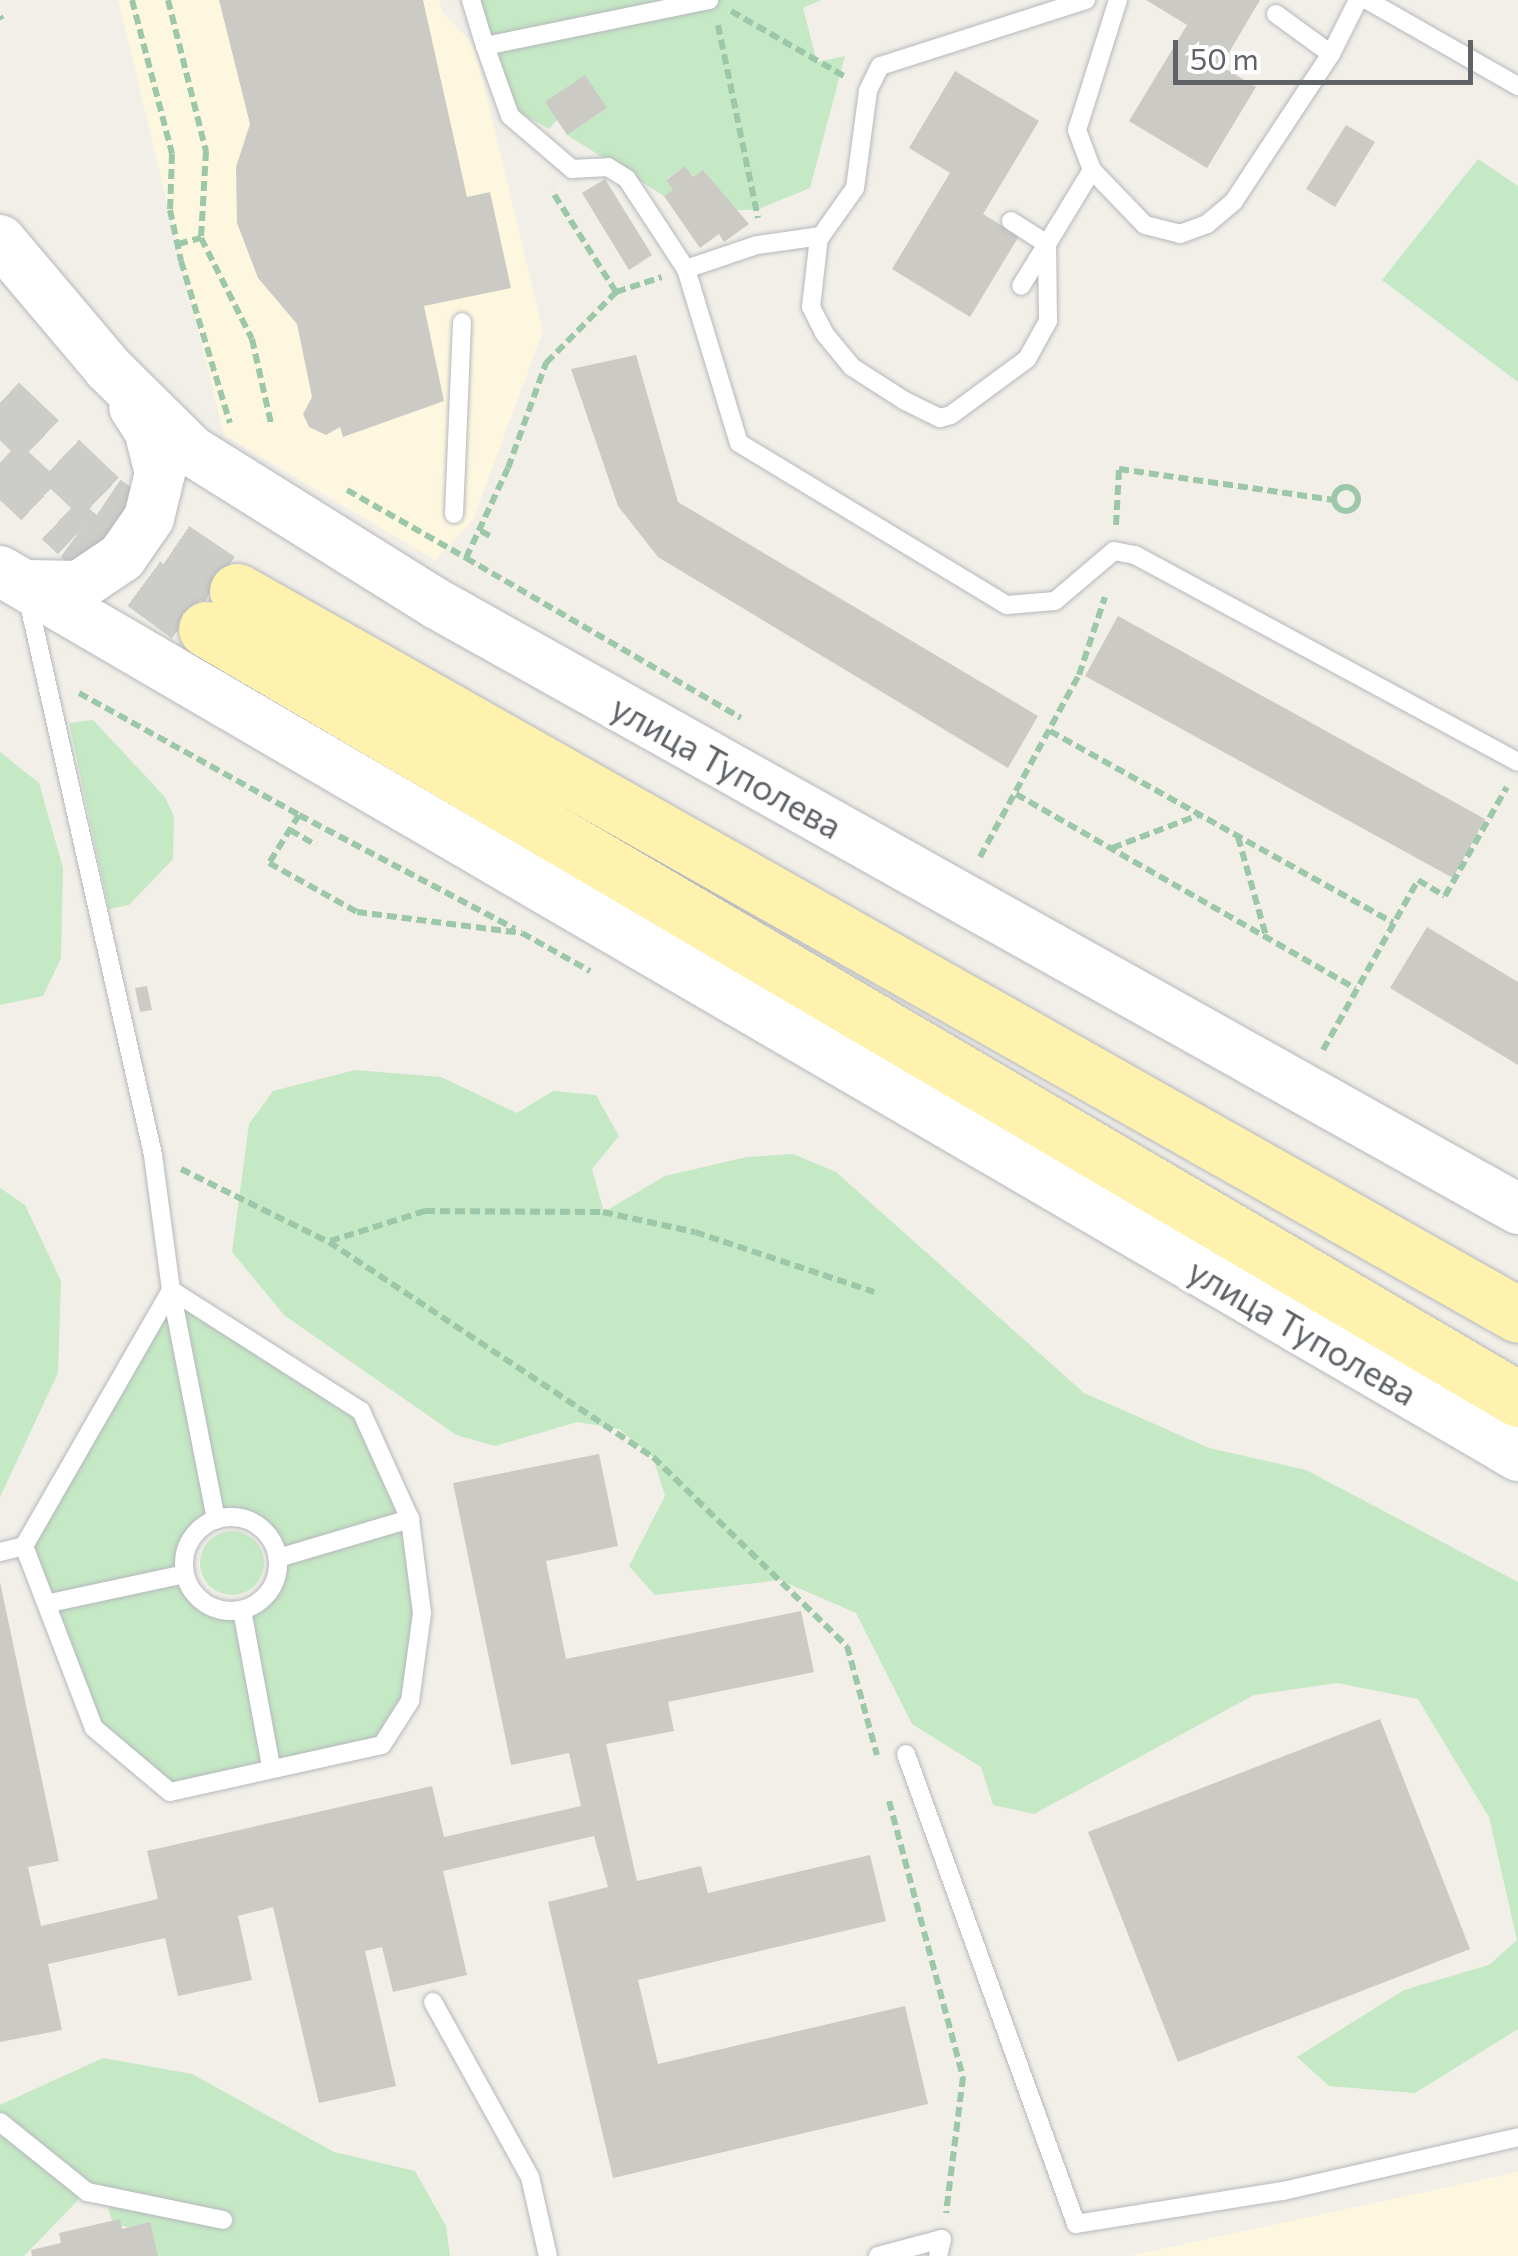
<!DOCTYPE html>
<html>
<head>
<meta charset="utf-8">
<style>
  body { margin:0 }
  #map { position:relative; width:1518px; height:2256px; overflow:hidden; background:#f1efe8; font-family:Commissioner,sans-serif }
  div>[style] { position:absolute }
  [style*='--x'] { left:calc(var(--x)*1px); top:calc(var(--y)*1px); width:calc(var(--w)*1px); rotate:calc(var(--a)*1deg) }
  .commercial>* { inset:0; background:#fef7e0 }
  .green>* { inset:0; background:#c5e8c5 }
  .round { border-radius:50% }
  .building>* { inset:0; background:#cccac5 }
  .primary-tunnel>* { height:55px; margin-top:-27.5px; transform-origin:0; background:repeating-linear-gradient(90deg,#ccccc8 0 55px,transparent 0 83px) }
  .path>* { height:6px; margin-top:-3px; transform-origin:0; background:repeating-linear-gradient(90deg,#9cc7a9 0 10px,transparent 0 15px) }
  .path>.ring { margin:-3px; padding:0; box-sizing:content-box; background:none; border:6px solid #9cc7a9; border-radius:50% }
  .roads { filter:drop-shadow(0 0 2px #b5b8bc) drop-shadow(0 0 2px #b5b8bc) }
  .service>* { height:18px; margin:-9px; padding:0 9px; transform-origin:9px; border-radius:9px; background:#fff }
  .service>.ring { margin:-9px; padding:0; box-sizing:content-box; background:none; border:18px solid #fff; border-radius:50% }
  .secondary>* { height:50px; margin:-25px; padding:0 25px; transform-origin:25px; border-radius:25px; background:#fff }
  .primary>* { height:55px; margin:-27.5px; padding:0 27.5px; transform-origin:27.5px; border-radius:27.5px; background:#fff2af }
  span { translate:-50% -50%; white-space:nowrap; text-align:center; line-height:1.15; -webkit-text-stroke:8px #fff; paint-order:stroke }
  .street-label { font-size:35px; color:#5f6368 }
  .scale { position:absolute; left:1173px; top:40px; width:300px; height:45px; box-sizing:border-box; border:5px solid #5f6368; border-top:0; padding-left:12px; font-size:30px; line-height:35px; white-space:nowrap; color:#5f6368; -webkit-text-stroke:8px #fff; paint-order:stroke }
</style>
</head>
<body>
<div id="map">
  <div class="commercial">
    <div style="clip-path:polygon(118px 0,439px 0,442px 12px,474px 45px,543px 331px,473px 520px,435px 560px,224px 435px)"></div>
    <div style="clip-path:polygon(1518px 2172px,1518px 2256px,1129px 2256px)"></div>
  </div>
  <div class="green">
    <div style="clip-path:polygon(471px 0,821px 0,803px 8px,817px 62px,845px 56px,810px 188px,756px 210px,731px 210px,703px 170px,693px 177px,685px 166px,666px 179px,673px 190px,664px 196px,567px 135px,607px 108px,557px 120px,549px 129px,505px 104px)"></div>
    <div style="clip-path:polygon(1478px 159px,1518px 186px,1518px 382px,1382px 280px)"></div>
    <div style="clip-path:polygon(93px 720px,165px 797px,174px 817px,173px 859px,129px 905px,109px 909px,69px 723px)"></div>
    <div style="clip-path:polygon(0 752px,39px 783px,63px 868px,61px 958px,43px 996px,0 1005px)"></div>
    <div style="clip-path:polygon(355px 1070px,441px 1077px,517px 1113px,553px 1091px,596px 1095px,619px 1136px,592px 1169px,604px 1212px,665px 1176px,747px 1157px,793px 1154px,836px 1172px,1084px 1393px,1209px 1448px,1306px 1470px,1518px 1582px,1518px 2029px,1415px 2093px,1329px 2086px,1297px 2057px,1404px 1990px,1489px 1965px,1517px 1940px,1489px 1817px,1418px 1699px,1337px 1683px,1254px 1695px,1034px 1814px,993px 1805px,981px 1767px,912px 1724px,856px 1613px,780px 1580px,655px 1595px,629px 1566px,665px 1496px,653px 1457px,619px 1429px,577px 1422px,495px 1446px,456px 1435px,284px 1315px,232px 1252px,249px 1124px,273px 1091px)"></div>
    <div style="clip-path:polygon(0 1188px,25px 1205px,61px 1281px,58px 1373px,0 1497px)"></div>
    <div style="clip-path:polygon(174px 1294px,359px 1413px,407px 1517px,279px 1555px,258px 1521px,223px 1514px)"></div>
    <div style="clip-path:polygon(170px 1295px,212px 1517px,187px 1536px,182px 1572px,54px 1599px,27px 1546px)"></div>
    <div style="clip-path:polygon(407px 1525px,420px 1614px,405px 1701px,379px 1741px,275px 1763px,246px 1612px,275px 1591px,284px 1560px)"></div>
    <div class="round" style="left:200px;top:1531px;width:64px;height:64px"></div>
    <div style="clip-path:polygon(181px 1578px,204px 1607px,238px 1614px,267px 1764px,169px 1786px,96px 1722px,57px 1605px)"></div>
    <div style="clip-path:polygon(103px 2058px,192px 2074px,334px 2152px,415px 2171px,446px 2226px,450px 2256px,150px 2256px,144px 2229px,113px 2225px,108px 2207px,80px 2198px,24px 2256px,0 2256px,0 2105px)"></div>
  </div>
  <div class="building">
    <div style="clip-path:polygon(219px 0,423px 0,467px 197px,490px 192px,511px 288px,424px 306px,444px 401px,343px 437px,340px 427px,326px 435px,309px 427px,303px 414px,312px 397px,297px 324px,258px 278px,237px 223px,236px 167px,250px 124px)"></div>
    <div style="clip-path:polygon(1146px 0,1260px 0,1221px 66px,1256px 87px,1207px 168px,1129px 121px,1187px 25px)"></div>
    <div style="clip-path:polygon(955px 71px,1039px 121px,983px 214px,1019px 236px,970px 317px,892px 269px,950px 173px,909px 148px)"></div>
    <div style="clip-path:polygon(585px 75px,607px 108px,567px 135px,545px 102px)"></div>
    <div style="clip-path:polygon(1346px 125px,1375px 142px,1335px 207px,1306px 189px)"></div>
    <div style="clip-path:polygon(685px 166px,693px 177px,703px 170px,749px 224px,724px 242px,719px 234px,700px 248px,664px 196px,673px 190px,666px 180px)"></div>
    <div style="clip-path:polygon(605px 179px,652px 255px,629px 270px,582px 193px)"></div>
    <div style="clip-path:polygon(636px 355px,678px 502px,1038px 716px,1008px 768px,658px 557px,618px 506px,571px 369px)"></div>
    <div style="clip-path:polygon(1118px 616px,1485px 819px,1453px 878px,1085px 676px)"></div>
    <div style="clip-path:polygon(1427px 927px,1518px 982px,1518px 1065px,1390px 988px)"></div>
    <div style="clip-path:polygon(147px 986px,152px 1010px,140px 1012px,135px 988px)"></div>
    <div style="clip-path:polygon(599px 1454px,618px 1546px,546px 1561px,566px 1659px,801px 1611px,814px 1672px,668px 1702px,674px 1731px,606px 1744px,637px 1881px,701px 1866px,708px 1893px,870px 1855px,886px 1921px,638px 1980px,658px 2064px,905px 2006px,928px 2104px,613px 2178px,548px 1902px,608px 1887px,594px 1836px,443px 1871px,467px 1975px,393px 1992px,382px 1947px,365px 1951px,396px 2086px,319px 2103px,273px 1907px,238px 1916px,252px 1980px,178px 1996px,165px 1938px,48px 1964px,62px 2030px,0 2042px,0 1582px,59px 1861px,28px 1867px,41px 1926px,158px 1899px,147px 1851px,432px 1786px,444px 1837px,581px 1806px,569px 1753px,511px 1765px,453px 1483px)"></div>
    <div style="clip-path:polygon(1380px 1719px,1470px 1949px,1178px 2062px,1088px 1832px)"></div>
    <div style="clip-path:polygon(120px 2219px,122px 2229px,150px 2222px,158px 2256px,32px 2256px,31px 2250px,61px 2243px,59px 2233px)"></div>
  </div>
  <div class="primary-tunnel">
    <div style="--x:0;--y:402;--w:145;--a:43.6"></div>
    <div style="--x:105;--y:502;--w:159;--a:34"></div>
    <div style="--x:0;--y:462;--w:105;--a:43.1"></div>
    <div style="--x:77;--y:534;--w:160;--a:36.4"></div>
  </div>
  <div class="path">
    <div style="--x:132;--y:0;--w:159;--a:75.4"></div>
    <div style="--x:172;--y:154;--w:56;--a:92"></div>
    <div style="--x:170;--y:210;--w:52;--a:77.8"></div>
    <div style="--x:181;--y:261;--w:169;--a:73.2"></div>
    <div style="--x:168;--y:0;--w:156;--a:75.9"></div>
    <div style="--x:206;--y:151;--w:87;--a:93.3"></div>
    <div style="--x:201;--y:238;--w:113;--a:63.2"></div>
    <div style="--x:252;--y:339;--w:86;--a:77.3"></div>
    <div style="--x:731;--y:11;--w:133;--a:29.9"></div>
    <div style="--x:0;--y:16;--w:4;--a:63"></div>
    <div style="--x:718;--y:25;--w:197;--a:78.3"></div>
    <div style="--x:178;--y:244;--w:24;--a:-15"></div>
    <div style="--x:616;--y:292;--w:48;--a:-18.1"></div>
    <div class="ring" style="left:1334px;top:487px;width:18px;height:18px"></div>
    <div style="--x:347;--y:490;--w:137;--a:29.7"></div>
    <div style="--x:466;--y:558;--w:99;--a:-65"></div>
    <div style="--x:508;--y:468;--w:112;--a:-70.1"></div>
    <div style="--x:546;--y:363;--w:100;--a:-45.4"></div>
    <div style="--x:616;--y:292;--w:120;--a:-122.4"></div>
    <div style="--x:1116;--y:525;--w:56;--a:-86.9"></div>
    <div style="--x:1119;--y:469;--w:217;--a:8.2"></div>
    <div style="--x:481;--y:531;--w:10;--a:29"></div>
    <div style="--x:466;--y:558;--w:318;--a:30.2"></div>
    <div style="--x:79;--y:693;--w:252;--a:29"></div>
    <div style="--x:299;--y:815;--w:57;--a:122"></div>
    <div style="--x:269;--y:863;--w:101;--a:29.1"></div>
    <div style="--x:357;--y:912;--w:166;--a:7.3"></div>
    <div style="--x:522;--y:933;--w:78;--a:29.2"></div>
    <div style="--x:1050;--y:731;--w:393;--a:29.2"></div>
    <div style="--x:1016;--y:794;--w:391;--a:29.8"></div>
    <div style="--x:299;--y:815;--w:244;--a:27.8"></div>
    <div style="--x:290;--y:830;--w:30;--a:30"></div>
    <div style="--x:1238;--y:837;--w:103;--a:74.2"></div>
    <div style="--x:1112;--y:848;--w:93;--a:-20.8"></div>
    <div style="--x:980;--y:857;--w:207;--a:-61.5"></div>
    <div style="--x:1079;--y:675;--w:82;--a:-71.6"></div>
    <div style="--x:1323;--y:1050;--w:195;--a:-60.8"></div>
    <div style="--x:1418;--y:880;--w:31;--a:31"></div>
    <div style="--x:1445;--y:896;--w:125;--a:-60.4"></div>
    <div style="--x:181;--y:1169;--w:165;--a:26.3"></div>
    <div style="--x:329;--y:1242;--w:389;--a:33.6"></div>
    <div style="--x:653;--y:1457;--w:271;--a:44.3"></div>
    <div style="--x:847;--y:1646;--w:113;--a:74.6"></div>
    <div style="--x:330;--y:1241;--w:100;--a:-17.5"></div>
    <div style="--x:425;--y:1211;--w:178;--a:0.3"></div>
    <div style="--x:603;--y:1212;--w:94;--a:12.3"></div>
    <div style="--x:695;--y:1232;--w:189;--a:18.5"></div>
    <div style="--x:889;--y:1801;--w:286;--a:75"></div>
    <div style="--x:963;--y:2077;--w:137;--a:97.1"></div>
  </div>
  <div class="roads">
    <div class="service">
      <div style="--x:471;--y:0;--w:48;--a:73.1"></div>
      <div style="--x:485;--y:46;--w:229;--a:-11.6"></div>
      <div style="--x:1086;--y:0;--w:216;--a:162.2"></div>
      <div style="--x:880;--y:66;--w:28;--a:116"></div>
      <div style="--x:868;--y:91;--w:98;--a:97.6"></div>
      <div style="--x:855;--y:188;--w:59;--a:125.3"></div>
      <div style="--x:821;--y:236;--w:65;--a:172"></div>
      <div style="--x:757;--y:245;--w:75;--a:161.3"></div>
      <div style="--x:686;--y:269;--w:182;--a:73.1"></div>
      <div style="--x:739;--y:443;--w:313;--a:31.2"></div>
      <div style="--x:1007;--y:605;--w:48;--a:-4.8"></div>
      <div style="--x:1055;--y:601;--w:77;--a:-40.3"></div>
      <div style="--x:1114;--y:551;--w:21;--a:11"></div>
      <div style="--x:1135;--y:555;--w:435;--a:28.4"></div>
      <div style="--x:1367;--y:0;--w:174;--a:29.7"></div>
      <div style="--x:1276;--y:14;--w:68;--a:36"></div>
      <div style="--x:485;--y:46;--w:74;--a:70.3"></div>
      <div style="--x:510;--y:116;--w:82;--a:40.5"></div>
      <div style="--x:572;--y:169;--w:36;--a:-3"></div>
      <div style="--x:608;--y:167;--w:22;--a:32"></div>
      <div style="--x:627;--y:179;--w:108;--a:56.8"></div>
      <div style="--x:1092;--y:170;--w:76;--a:46.1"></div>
      <div style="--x:1145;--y:225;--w:36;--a:14"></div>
      <div style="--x:1180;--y:234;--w:29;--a:-20"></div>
      <div style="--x:1207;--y:224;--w:35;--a:-40"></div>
      <div style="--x:1234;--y:201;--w:176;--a:-56.6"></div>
      <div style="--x:1331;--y:54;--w:60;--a:-63.4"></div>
      <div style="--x:1011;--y:221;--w:43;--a:32.6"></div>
      <div style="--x:1047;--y:244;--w:49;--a:121.8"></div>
      <div style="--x:819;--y:237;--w:70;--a:96.5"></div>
      <div style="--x:811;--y:307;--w:29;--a:63"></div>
      <div style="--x:824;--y:333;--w:44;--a:50.5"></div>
      <div style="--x:852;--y:367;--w:63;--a:32.7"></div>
      <div style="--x:905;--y:401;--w:39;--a:26"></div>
      <div style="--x:940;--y:418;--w:11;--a:-15"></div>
      <div style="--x:951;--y:415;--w:94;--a:-36.4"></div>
      <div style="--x:1027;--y:359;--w:43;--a:-61.1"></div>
      <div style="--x:1048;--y:321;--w:77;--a:-90.7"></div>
      <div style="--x:1047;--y:244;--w:87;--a:-58.7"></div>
      <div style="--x:1092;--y:170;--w:43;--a:-110.6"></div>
      <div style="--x:1077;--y:130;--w:136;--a:-72.5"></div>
      <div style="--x:454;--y:514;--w:192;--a:-87.6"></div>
      <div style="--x:27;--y:595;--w:574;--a:77.32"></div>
      <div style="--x:153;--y:1155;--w:136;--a:82.4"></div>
      <div style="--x:171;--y:1290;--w:234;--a:78.9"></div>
      <div class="ring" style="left:184px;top:1517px;width:76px;height:76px"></div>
      <div style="--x:24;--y:1546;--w:195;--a:69"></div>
      <div style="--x:94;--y:1728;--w:99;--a:40.1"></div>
      <div style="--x:170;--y:1792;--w:217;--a:-12.5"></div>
      <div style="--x:382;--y:1745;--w:52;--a:-57.5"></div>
      <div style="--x:410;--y:1701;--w:89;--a:-82.2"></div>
      <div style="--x:422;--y:1613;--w:95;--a:-97.3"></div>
      <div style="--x:410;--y:1519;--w:119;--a:-114.4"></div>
      <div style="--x:361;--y:1411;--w:225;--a:-147.5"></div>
      <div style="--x:0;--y:1552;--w:25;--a:-14"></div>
      <div style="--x:24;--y:1546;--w:295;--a:-60.1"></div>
      <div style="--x:278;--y:1558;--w:138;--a:-16.5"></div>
      <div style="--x:50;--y:1603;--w:138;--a:-12.1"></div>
      <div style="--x:242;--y:1610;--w:160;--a:79.5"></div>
      <div style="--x:906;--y:1754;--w:500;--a:70.1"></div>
      <div style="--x:1076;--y:2224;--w:210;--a:-9.1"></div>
      <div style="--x:1283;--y:2191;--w:241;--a:-12.9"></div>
      <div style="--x:433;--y:2002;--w:200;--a:61"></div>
      <div style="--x:530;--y:2177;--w:81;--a:77.2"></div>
      <div style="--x:0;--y:2122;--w:112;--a:38.8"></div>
      <div style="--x:87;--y:2192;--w:139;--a:11.6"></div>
      <div style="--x:878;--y:2256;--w:66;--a:-14.9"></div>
      <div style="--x:942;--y:2239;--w:17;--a:103"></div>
    </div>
    <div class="secondary">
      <div style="--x:0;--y:240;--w:167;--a:49.8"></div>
      <div style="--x:108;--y:368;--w:118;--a:44.7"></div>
      <div style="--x:192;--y:451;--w:289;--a:32"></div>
      <div style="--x:437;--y:604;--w:1239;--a:29.23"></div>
      <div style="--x:0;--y:571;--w:1757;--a:30.24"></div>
      <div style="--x:27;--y:585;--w:52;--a:1.1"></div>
      <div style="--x:79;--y:586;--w:52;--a:-34"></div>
      <div style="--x:122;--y:557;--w:47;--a:-55.3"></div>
      <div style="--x:149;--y:518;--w:46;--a:-76.3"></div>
      <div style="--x:160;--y:473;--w:44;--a:-104.3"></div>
      <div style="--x:149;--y:430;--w:27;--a:-123"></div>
    </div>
    <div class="primary">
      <div style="--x:237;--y:591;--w:1471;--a:29.47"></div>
      <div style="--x:206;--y:629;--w:1521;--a:30.41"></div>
    </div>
  </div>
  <div class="street-label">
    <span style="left:727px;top:766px;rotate:29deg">улица Туполева</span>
    <span style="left:1303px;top:1331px;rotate:30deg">улица Туполева</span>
  </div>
  <div class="scale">50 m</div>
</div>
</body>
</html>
